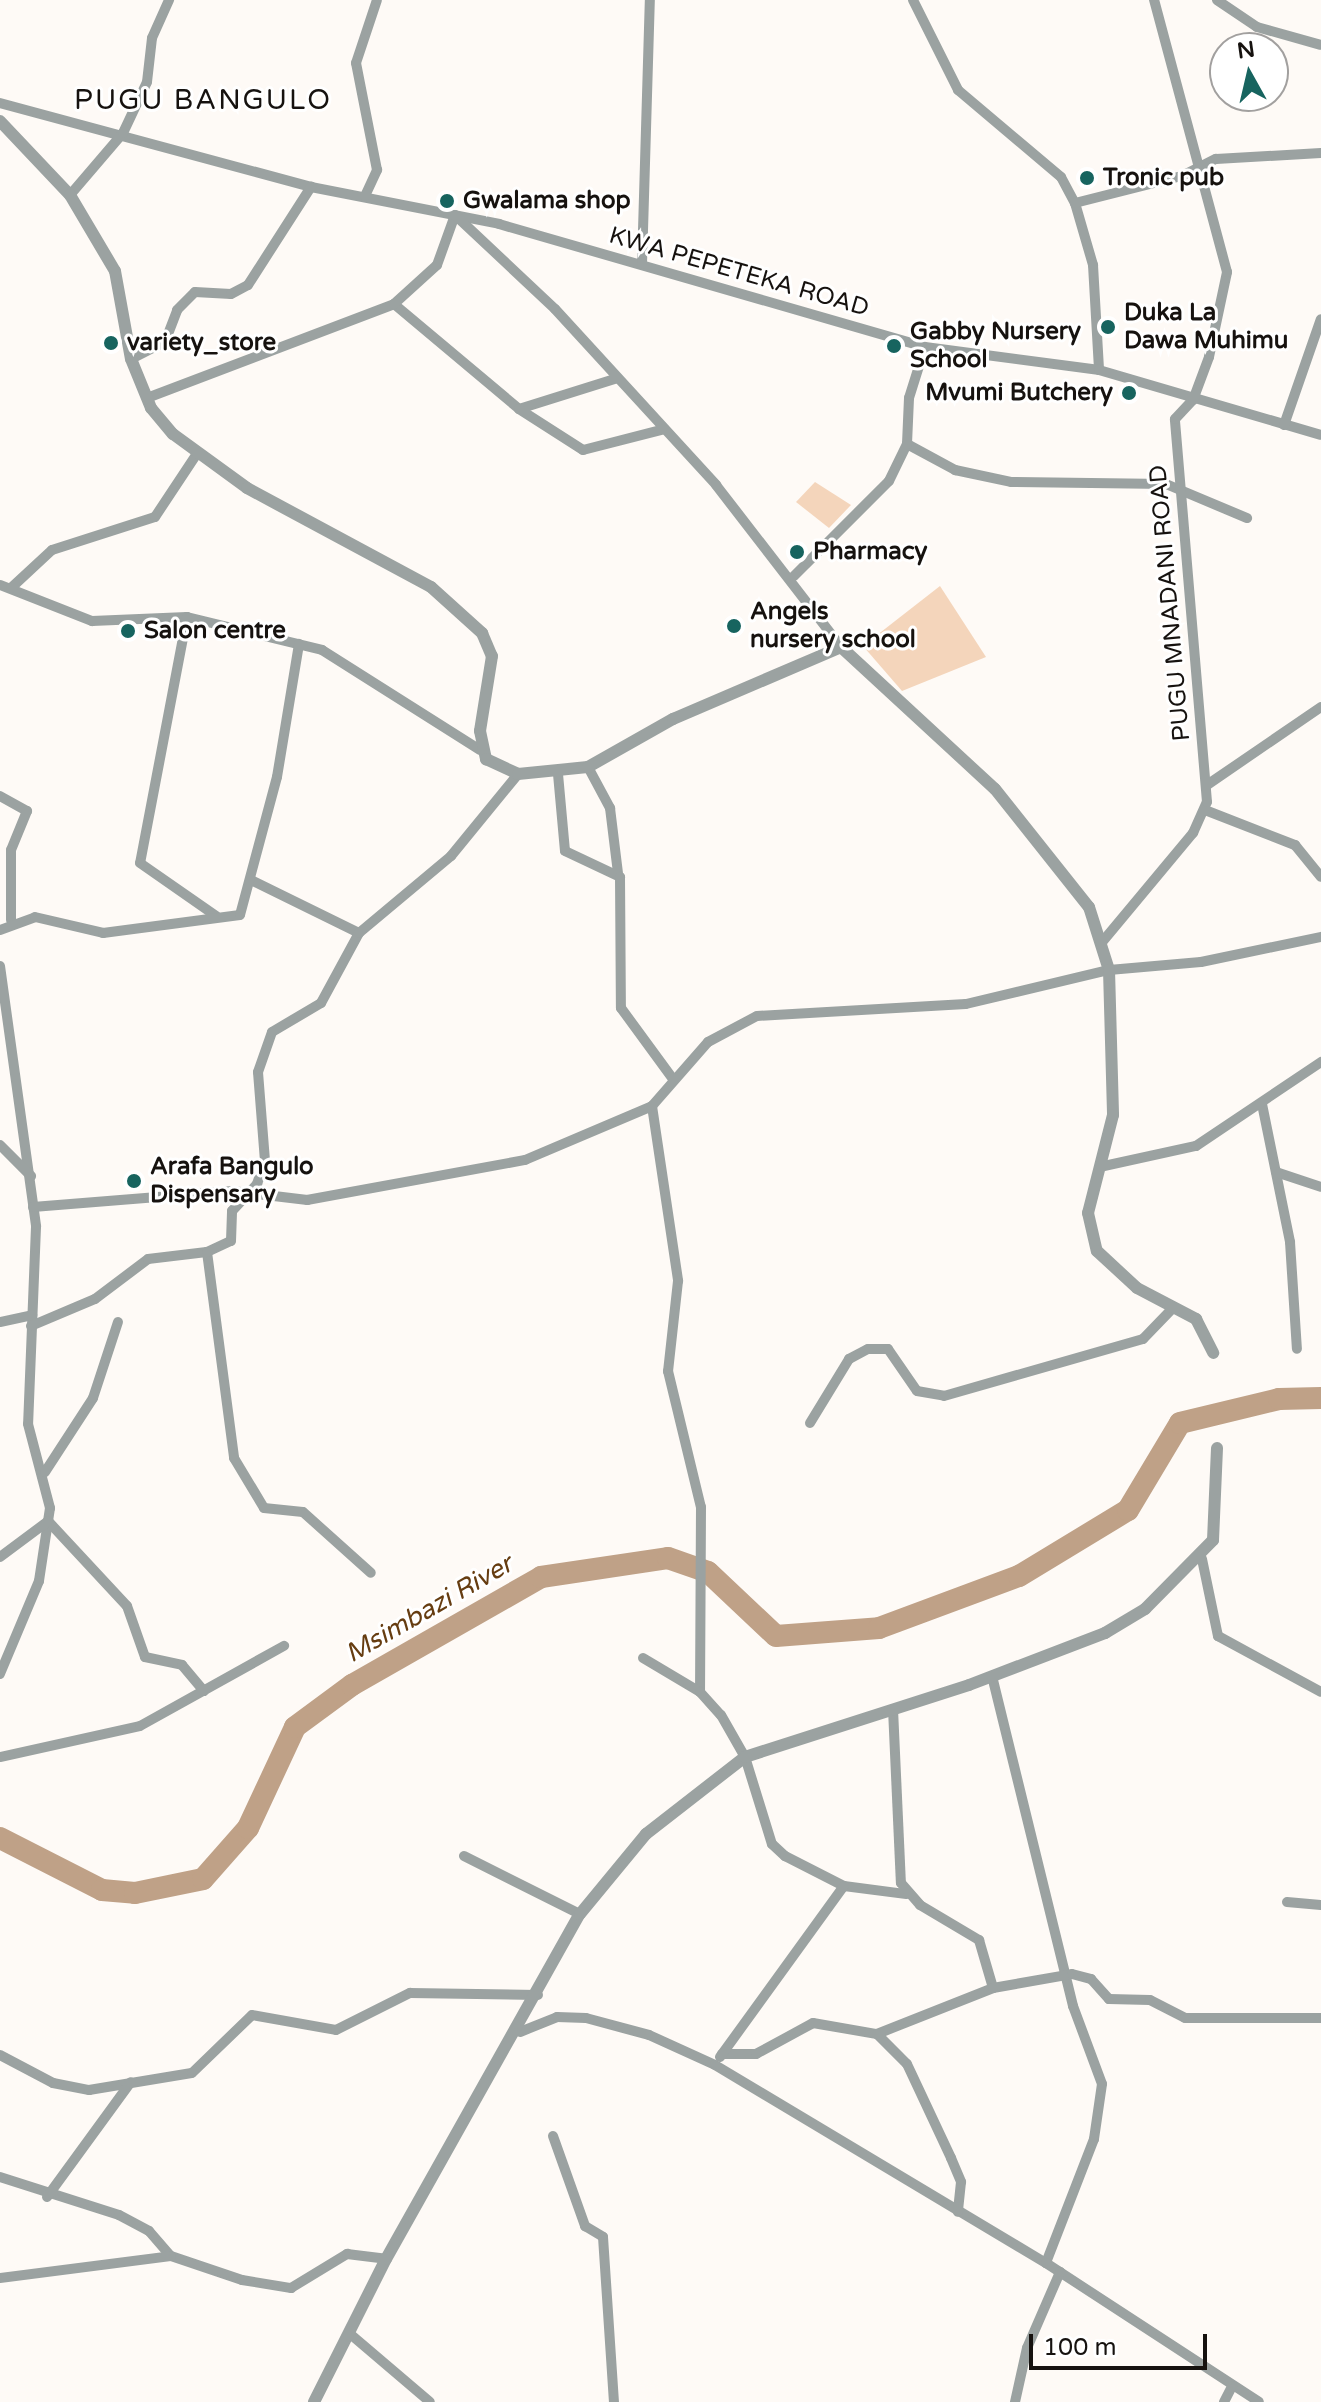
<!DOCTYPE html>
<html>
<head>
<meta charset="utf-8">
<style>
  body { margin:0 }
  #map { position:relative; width:1321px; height:2402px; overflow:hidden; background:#fefaf6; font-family:"Varela Round",sans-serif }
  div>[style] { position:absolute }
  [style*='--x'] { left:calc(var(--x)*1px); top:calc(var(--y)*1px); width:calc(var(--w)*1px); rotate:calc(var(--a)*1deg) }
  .green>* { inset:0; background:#f4d5bb }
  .river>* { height:22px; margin:-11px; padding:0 11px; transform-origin:11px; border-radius:11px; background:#bfa187 }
  .minor>* { height:10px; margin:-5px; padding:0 5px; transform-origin:5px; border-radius:5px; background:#9ba2a1 }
  .tertiary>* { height:12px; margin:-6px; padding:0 6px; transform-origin:6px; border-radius:6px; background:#9ba2a1 }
  .dots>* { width:22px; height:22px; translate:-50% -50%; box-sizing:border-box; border:4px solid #fff; border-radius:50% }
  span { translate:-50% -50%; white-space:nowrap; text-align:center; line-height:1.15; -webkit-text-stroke:6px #fff; paint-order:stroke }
  .poi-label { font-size:24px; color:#16120f; font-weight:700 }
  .left { translate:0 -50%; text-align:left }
  .right { translate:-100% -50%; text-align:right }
  .street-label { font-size:24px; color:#16120f }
  .water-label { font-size:26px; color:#663d11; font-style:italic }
  .quarter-label { font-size:28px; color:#16120f; letter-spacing:2px }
  .north { position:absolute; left:1209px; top:32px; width:80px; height:80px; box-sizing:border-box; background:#fff; border:2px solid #a2a09f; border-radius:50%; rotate:352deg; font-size:22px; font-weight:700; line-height:32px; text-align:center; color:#16120f }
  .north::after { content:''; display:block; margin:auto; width:28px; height:36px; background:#17645f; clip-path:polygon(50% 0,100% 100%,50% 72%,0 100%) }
  .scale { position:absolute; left:1029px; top:2334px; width:178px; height:36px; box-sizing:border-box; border:4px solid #16120f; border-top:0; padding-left:10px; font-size:24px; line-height:28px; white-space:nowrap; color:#16120f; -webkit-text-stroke:6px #fff; paint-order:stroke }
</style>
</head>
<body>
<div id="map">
  <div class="green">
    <div style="clip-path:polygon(815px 482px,851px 505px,829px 528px,796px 502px)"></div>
    <div style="clip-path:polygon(940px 586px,986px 657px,902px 691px,863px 646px)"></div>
  </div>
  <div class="river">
    <div style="--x:0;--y:1838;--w:114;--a:27"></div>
    <div style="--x:102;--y:1890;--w:33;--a:5"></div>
    <div style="--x:135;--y:1893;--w:69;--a:-11.6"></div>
    <div style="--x:203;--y:1879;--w:68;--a:-48.6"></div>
    <div style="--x:248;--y:1828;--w:111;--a:-65"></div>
    <div style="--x:295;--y:1727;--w:71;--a:-36.4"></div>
    <div style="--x:352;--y:1685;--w:218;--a:-29.7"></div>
    <div style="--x:541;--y:1577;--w:128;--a:-8.5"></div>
    <div style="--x:668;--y:1558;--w:42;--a:19.3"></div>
    <div style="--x:708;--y:1572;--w:93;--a:43.3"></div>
    <div style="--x:776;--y:1636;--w:103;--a:-4.4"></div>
    <div style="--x:879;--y:1628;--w:149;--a:-20.4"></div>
    <div style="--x:1019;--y:1576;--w:127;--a:-31.2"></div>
    <div style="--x:1128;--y:1510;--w:101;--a:-59.1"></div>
    <div style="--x:1180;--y:1423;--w:102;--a:-13.6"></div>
    <div style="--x:1279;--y:1399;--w:42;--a:-1.4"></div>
  </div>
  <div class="minor">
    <div style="--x:913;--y:0;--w:101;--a:63.4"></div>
    <div style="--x:958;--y:90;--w:135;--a:40.2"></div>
    <div style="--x:1061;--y:177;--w:30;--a:62"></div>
    <div style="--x:1075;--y:203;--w:65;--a:73.8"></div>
    <div style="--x:1093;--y:265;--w:105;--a:86.7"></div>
    <div style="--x:1217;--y:0;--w:48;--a:34"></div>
    <div style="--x:1257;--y:27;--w:66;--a:15.7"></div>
    <div style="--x:0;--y:103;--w:322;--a:15.1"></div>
    <div style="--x:311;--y:187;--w:192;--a:11.1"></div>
    <div style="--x:499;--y:224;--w:443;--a:16.1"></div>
    <div style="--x:925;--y:347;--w:176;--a:7.5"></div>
    <div style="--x:1099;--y:370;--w:231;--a:16.3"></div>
    <div style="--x:70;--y:195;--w:82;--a:-49.5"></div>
    <div style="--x:123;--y:133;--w:56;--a:-64.8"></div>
    <div style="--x:147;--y:82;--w:44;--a:-83.5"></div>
    <div style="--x:152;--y:38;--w:42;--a:-65.9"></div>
    <div style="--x:365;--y:196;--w:29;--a:-65"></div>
    <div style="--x:377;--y:170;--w:109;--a:-101.1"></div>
    <div style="--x:356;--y:63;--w:66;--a:-71.6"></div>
    <div style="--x:1075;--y:203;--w:110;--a:-14.2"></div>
    <div style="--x:1182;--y:176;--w:38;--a:-27"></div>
    <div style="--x:1216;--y:159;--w:105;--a:-3.3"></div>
    <div style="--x:642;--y:264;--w:264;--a:-88.3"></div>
    <div style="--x:394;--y:304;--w:163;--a:40"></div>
    <div style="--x:519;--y:409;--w:101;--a:-17.4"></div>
    <div style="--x:131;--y:359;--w:38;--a:-27"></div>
    <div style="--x:165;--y:342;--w:34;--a:-69"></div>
    <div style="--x:177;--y:310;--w:25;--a:-45"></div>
    <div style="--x:195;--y:292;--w:36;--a:3"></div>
    <div style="--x:231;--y:294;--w:19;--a:-28"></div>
    <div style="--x:248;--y:285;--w:117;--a:-57.3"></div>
    <div style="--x:147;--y:398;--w:264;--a:-20.8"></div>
    <div style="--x:394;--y:304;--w:58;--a:-42.2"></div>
    <div style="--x:437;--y:265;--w:53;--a:-70.2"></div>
    <div style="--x:455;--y:215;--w:137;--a:43.2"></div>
    <div style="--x:555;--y:309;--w:239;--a:47.5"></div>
    <div style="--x:716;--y:485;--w:205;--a:52.3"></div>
    <div style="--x:519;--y:409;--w:76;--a:32.6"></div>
    <div style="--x:583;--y:450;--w:81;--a:-14.4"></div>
    <div style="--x:1284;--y:425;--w:112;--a:-70.8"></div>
    <div style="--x:907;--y:444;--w:55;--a:28.4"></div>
    <div style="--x:955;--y:470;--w:57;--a:12.1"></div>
    <div style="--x:1011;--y:482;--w:155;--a:0.7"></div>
    <div style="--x:1166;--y:484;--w:88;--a:22.8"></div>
    <div style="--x:794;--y:576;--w:134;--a:-45"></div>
    <div style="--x:889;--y:481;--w:41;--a:-64.1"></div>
    <div style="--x:907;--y:444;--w:46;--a:-87.5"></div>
    <div style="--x:909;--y:398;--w:53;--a:-72.6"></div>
    <div style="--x:0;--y:585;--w:99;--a:21.4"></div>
    <div style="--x:92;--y:621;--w:95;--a:-2.4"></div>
    <div style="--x:187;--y:617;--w:139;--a:13.7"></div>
    <div style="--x:322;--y:650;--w:187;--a:32.3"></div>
    <div style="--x:11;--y:588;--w:56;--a:-42.8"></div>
    <div style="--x:52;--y:550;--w:108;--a:-17.8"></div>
    <div style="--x:155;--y:517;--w:78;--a:-56.5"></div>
    <div style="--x:187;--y:617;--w:250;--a:100.8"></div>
    <div style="--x:140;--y:863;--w:93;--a:34.9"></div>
    <div style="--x:588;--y:767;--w:47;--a:61.8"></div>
    <div style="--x:610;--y:808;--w:65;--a:83"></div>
    <div style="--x:558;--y:774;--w:77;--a:84.8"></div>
    <div style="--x:565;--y:851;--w:61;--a:25.3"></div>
    <div style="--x:620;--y:877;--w:131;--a:89.6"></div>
    <div style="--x:621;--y:1008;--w:88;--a:53.8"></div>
    <div style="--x:1207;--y:785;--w:138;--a:-34.4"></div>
    <div style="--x:0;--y:796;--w:31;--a:29"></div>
    <div style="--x:27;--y:811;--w:42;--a:112.3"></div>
    <div style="--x:11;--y:850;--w:70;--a:90"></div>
    <div style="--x:1205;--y:810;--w:97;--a:21.3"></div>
    <div style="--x:1295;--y:845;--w:41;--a:50.9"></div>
    <div style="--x:253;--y:881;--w:118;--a:26.1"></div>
    <div style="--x:0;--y:930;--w:37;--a:-20"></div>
    <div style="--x:35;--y:917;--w:70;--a:13.2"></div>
    <div style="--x:103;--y:933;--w:138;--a:-7.5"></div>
    <div style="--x:240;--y:915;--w:143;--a:-75"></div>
    <div style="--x:277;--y:777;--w:135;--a:-80.6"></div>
    <div style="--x:1103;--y:941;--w:141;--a:-50.2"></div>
    <div style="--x:1193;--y:833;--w:34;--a:-66"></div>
    <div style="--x:1207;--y:802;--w:384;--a:-94.8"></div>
    <div style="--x:1175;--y:419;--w:26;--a:-47"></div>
    <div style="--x:1193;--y:400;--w:46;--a:-69.6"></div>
    <div style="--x:1209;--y:357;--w:87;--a:-78"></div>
    <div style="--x:1227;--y:272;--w:282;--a:-105"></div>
    <div style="--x:0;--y:966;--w:263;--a:82.1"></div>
    <div style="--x:36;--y:1227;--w:197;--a:92.3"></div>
    <div style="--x:28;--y:1424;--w:87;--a:75.3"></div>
    <div style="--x:50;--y:1508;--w:74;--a:98.6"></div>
    <div style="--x:39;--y:1581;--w:101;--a:112.8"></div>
    <div style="--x:1262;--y:1104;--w:141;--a:78.5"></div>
    <div style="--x:1290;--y:1242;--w:107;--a:86.3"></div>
    <div style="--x:652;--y:1106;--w:177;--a:81.5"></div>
    <div style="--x:678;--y:1281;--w:91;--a:96.3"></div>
    <div style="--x:668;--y:1371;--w:140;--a:76.4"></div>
    <div style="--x:701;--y:1507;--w:185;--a:90.3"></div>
    <div style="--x:0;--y:1145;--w:44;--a:45"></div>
    <div style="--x:1104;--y:1166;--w:94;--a:-12.3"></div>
    <div style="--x:1196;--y:1146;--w:151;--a:-33.9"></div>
    <div style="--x:1276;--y:1172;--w:47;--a:18.4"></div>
    <div style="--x:33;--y:1207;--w:200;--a:-4.6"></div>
    <div style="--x:232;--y:1191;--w:76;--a:6.8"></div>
    <div style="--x:307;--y:1200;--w:222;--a:-10.4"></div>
    <div style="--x:525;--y:1160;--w:138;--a:-23"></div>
    <div style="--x:652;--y:1106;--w:85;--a:-48.8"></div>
    <div style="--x:708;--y:1042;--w:55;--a:-28"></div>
    <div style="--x:757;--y:1016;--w:209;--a:-3.3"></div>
    <div style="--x:966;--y:1004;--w:147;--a:-13.4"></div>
    <div style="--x:1109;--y:970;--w:92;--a:-5"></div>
    <div style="--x:1201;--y:962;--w:123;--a:-11.8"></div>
    <div style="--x:207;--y:1252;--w:208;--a:82.5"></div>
    <div style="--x:234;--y:1458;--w:58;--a:59"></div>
    <div style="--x:264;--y:1508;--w:39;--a:6"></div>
    <div style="--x:303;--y:1512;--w:91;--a:41.9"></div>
    <div style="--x:0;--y:1322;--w:33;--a:-12"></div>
    <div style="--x:31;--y:1326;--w:69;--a:-22.9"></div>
    <div style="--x:95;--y:1299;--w:66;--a:-37"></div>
    <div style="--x:148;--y:1259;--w:59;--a:-6.8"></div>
    <div style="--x:207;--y:1252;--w:26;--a:-25"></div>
    <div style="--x:231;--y:1241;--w:30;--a:-88"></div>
    <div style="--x:232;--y:1211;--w:37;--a:-47"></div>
    <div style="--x:257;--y:1184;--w:24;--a:-71"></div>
    <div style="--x:265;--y:1161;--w:89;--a:-94.5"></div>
    <div style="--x:258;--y:1072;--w:42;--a:-70.7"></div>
    <div style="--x:272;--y:1032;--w:57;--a:-30.6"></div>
    <div style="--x:321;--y:1003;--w:80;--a:-61.5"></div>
    <div style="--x:359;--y:933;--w:120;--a:-39.9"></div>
    <div style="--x:451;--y:856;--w:106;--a:-50.7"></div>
    <div style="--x:810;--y:1423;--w:75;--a:-58.6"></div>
    <div style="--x:849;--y:1359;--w:21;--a:-28"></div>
    <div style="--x:868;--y:1349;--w:20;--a:0"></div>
    <div style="--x:888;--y:1349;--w:51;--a:55.4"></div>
    <div style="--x:917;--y:1391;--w:27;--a:10"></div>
    <div style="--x:944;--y:1396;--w:207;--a:-16"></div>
    <div style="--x:1143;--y:1339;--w:42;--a:-46"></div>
    <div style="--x:45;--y:1472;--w:88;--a:-57"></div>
    <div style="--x:93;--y:1398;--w:80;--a:-71.8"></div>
    <div style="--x:48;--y:1521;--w:116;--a:47.1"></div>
    <div style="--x:127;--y:1606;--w:54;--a:70.6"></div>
    <div style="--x:145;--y:1657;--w:38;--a:12"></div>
    <div style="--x:182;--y:1665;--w:34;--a:50"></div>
    <div style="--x:0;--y:1557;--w:59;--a:-36.7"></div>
    <div style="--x:1202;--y:1559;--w:79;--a:78.3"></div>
    <div style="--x:1218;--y:1636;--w:117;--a:28.5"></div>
    <div style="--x:643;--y:1658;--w:66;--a:30.8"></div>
    <div style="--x:700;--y:1692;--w:31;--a:48"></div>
    <div style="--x:721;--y:1715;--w:48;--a:60.3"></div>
    <div style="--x:745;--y:1757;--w:91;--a:72.8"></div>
    <div style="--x:772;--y:1844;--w:18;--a:43"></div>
    <div style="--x:785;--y:1856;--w:66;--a:27"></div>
    <div style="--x:844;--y:1886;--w:63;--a:7.4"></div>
    <div style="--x:992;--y:1676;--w:340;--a:76.2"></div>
    <div style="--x:1073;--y:2006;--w:83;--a:69.6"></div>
    <div style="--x:1102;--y:2084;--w:56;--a:98.3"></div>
    <div style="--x:1094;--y:2139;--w:133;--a:111.2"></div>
    <div style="--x:893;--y:1709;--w:174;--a:87.4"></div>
    <div style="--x:901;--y:1883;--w:29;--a:49"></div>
    <div style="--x:920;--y:1905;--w:69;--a:30.7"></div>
    <div style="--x:979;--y:1940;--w:50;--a:73.7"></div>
    <div style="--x:0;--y:1757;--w:143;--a:-12.5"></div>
    <div style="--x:140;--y:1726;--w:165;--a:-29.1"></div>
    <div style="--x:464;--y:1856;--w:130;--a:26.6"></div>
    <div style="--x:1287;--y:1902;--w:34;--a:5"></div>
    <div style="--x:520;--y:2032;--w:40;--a:-22"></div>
    <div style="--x:557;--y:2017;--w:29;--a:2"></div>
    <div style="--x:586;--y:2018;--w:65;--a:15.1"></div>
    <div style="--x:649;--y:2035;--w:72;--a:24.4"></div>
    <div style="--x:715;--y:2065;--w:386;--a:30.9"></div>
    <div style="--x:1046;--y:2263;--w:254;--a:33.1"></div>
    <div style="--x:877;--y:2034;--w:125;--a:-21.6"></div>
    <div style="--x:993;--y:1988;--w:80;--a:-10"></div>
    <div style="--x:1072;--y:1974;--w:20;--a:15"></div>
    <div style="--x:1091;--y:1979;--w:27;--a:48"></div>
    <div style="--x:1109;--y:1999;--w:41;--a:1.4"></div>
    <div style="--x:1150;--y:2000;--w:39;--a:27"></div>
    <div style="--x:1185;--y:2018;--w:136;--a:0"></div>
    <div style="--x:722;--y:2054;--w:34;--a:0"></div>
    <div style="--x:756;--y:2054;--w:65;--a:-28.5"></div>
    <div style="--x:813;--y:2023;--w:65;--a:9.8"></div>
    <div style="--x:877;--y:2034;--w:42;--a:45"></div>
    <div style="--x:907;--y:2064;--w:104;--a:64.9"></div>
    <div style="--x:951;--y:2158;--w:26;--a:67"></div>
    <div style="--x:961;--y:2182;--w:30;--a:96"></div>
    <div style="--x:0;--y:2055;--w:60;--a:27.8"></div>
    <div style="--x:53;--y:2083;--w:37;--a:11"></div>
    <div style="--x:89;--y:2090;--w:104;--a:-9.4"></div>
    <div style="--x:192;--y:2073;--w:83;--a:-44"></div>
    <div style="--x:252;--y:2015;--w:85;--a:10.1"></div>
    <div style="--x:336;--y:2030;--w:83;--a:-26.6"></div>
    <div style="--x:410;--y:1993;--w:128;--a:0.9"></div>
    <div style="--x:720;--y:2057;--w:211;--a:-54.1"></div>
    <div style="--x:553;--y:2136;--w:96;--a:70.4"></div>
    <div style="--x:585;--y:2226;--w:21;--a:31"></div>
    <div style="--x:603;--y:2237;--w:165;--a:86.2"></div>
    <div style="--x:0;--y:2177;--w:125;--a:17.7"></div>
    <div style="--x:119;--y:2215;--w:34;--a:28"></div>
    <div style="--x:149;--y:2231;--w:33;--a:49"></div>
    <div style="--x:171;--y:2256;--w:75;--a:18.7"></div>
    <div style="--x:242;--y:2280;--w:50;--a:9.3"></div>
    <div style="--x:291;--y:2288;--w:66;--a:-31.3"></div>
    <div style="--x:347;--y:2254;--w:39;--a:7"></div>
    <div style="--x:47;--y:2197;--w:142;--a:-53.9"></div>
    <div style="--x:0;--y:2278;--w:172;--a:-7.3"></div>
    <div style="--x:349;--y:2333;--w:106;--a:40.4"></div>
    <div style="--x:1015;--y:2402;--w:55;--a:-77.5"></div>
    <div style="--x:1027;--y:2348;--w:83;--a:-66.5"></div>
    <div style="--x:1224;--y:2402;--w:18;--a:-63"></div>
  </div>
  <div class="tertiary">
    <div style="--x:0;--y:121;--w:102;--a:46.6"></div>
    <div style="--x:70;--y:195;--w:88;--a:59.4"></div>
    <div style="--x:115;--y:271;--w:89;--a:79.7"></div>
    <div style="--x:131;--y:359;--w:53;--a:67.8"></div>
    <div style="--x:151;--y:408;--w:34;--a:50"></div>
    <div style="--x:173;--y:434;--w:92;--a:36.1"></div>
    <div style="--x:247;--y:488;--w:209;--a:28.3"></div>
    <div style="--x:431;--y:587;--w:69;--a:42"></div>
    <div style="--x:482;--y:633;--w:25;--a:67"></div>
    <div style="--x:492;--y:656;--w:76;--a:99.1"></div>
    <div style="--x:480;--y:731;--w:29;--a:78"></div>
    <div style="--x:486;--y:759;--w:35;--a:25"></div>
    <div style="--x:518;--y:774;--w:70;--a:-5.7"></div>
    <div style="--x:588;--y:767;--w:98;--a:-29.5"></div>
    <div style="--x:673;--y:719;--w:183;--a:-23.2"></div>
    <div style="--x:841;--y:647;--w:209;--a:42.7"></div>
    <div style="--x:995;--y:789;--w:151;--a:51.5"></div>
    <div style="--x:1089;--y:907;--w:66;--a:72.4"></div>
    <div style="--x:1109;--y:970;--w:145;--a:88.4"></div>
    <div style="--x:1113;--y:1115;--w:101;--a:104.3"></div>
    <div style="--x:1088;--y:1213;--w:39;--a:77"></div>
    <div style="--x:1097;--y:1251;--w:54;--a:42.8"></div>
    <div style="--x:1137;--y:1288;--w:67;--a:27.7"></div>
    <div style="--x:1196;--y:1319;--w:38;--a:63"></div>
    <div style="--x:314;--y:2402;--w:160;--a:-63.3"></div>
    <div style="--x:386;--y:2259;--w:396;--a:-60.7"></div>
    <div style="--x:580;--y:1914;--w:104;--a:-50.5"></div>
    <div style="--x:646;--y:1834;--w:125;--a:-37.9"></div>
    <div style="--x:745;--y:1757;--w:235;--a:-17.8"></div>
    <div style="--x:969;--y:1685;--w:146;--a:-20.9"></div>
    <div style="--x:1105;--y:1633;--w:47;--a:-31"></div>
    <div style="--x:1145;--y:1609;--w:97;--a:-45.4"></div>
    <div style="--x:1213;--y:1540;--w:92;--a:-87.5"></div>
  </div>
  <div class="dots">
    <div style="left:1087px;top:178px;background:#17645f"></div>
    <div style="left:447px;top:201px;background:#17645f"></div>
    <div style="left:1108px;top:327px;background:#17645f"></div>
    <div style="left:111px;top:343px;background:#17645f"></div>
    <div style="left:894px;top:346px;background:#17645f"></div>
    <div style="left:1129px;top:393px;background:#17645f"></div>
    <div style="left:797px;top:552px;background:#17645f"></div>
    <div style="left:734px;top:626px;background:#17645f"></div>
    <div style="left:128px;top:631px;background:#17645f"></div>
    <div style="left:134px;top:1181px;background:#17645f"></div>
  </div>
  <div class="poi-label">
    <span class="left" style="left:1103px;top:178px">Tronic pub</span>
    <span class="left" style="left:463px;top:201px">Gwalama shop</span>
    <span class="left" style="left:1124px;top:327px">Duka La<br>Dawa Muhimu</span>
    <span class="left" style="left:910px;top:346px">Gabby Nursery<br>School</span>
    <span class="left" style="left:127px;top:343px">variety_store</span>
    <span class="right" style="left:1113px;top:393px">Mvumi Butchery</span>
    <span class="left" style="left:813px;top:552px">Pharmacy</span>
    <span class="left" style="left:750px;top:626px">Angels<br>nursery school</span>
    <span class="left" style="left:144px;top:631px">Salon centre</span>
    <span class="left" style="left:150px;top:1181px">Arafa Bangulo<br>Dispensary</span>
  </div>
  <div class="street-label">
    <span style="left:739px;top:272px;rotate:16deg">KWA PEPETEKA ROAD</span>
    <span style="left:1170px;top:603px;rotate:-95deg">PUGU MNADANI ROAD</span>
  </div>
  <div class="water-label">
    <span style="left:429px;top:1609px;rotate:-30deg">Msimbazi River</span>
  </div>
  <div class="quarter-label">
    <span style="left:203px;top:100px">PUGU BANGULO</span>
  </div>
  <div class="north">N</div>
  <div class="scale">100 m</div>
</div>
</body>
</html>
